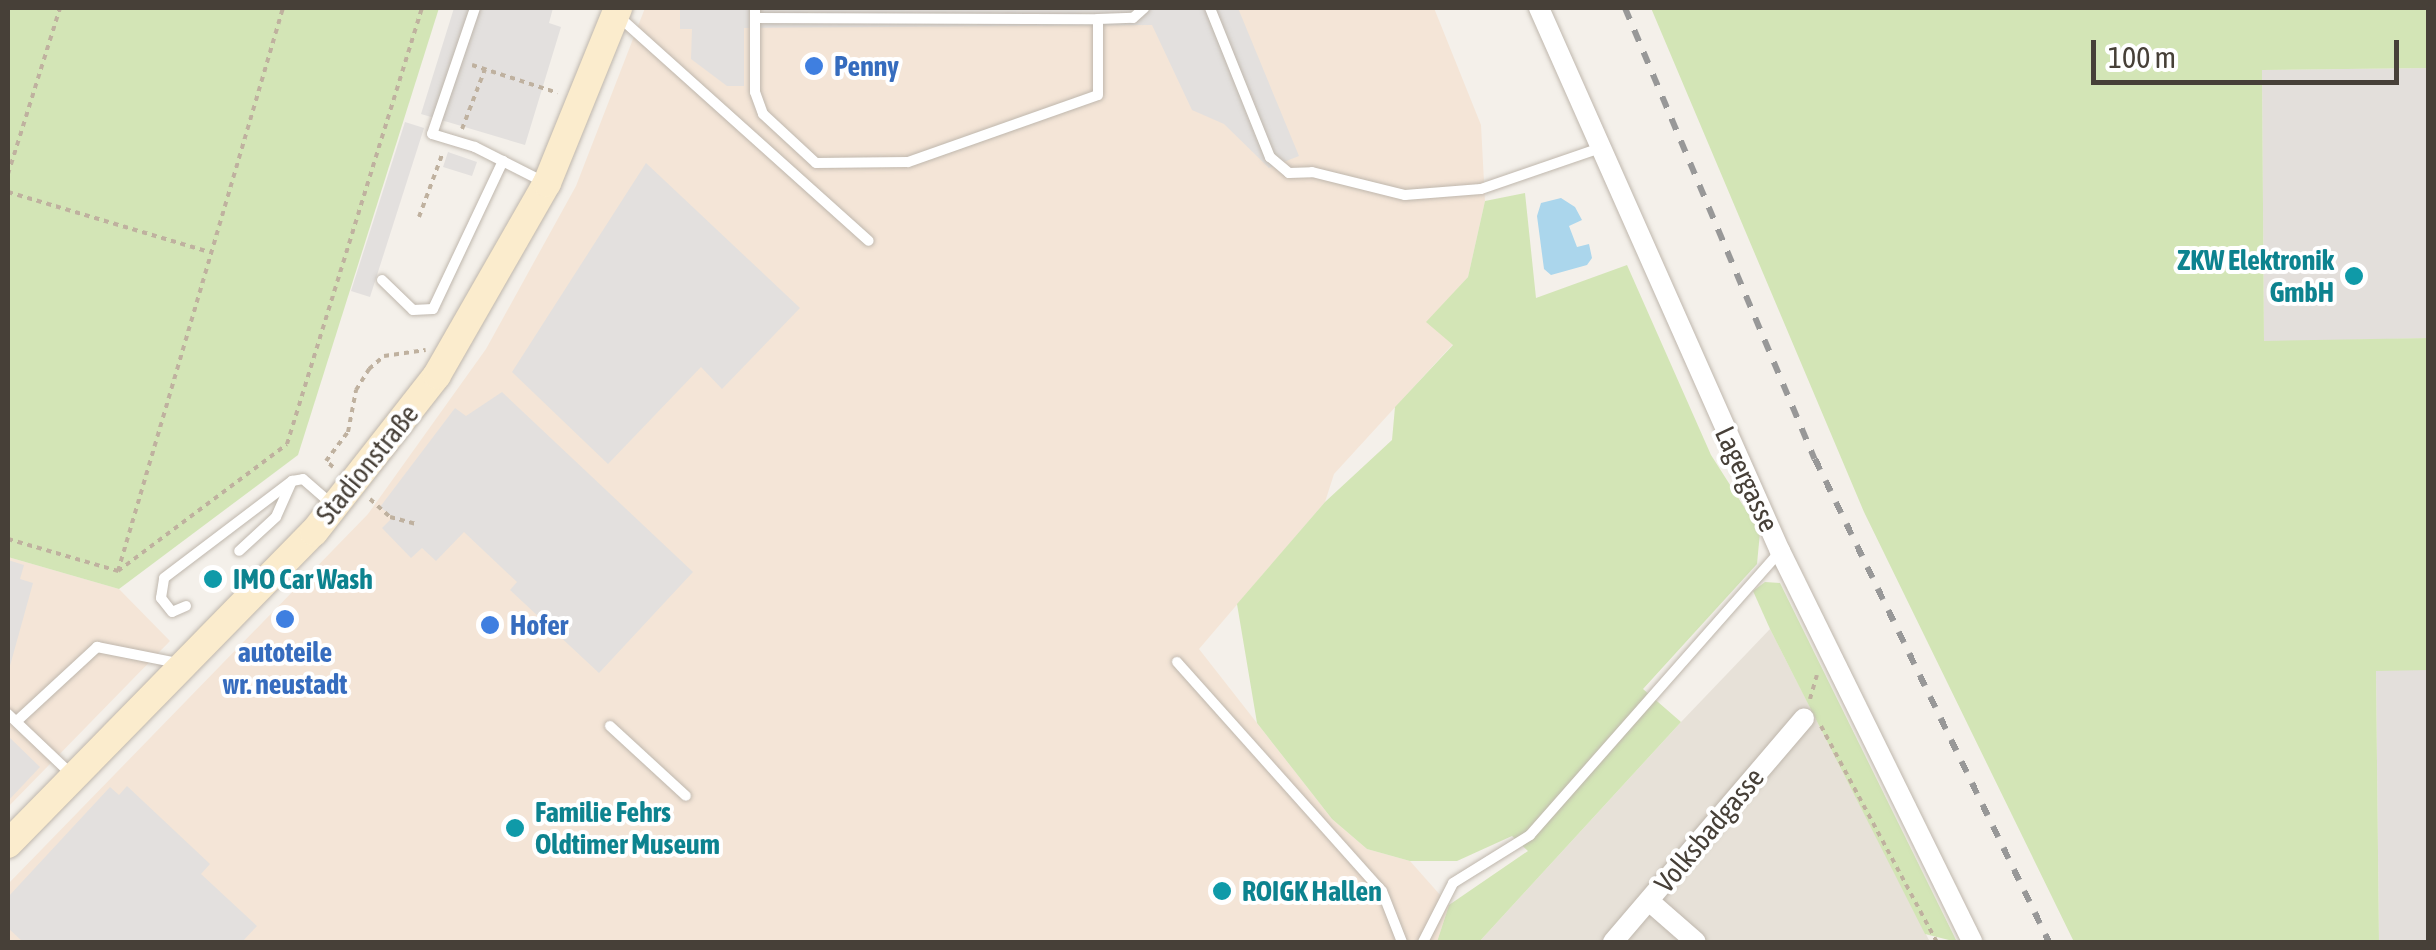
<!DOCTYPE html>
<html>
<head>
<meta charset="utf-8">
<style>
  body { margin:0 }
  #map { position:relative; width:2436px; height:950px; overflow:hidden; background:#f4f0ea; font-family:"Asap Condensed",sans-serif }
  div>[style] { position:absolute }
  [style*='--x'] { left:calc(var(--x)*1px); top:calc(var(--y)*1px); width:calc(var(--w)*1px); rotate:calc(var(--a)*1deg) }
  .residential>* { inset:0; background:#e7e1d8 }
  .commercial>* { inset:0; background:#f4e5d7 }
  .industrial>* { inset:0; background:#e3dfdb }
  .green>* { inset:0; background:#d3e5b6 }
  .parking>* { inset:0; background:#e3e0de }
  .water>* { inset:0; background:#abd6ec }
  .path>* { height:4px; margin-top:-2px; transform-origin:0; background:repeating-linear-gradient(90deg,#bfb19f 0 5px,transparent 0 10px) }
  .roads { filter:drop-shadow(0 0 2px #bfb7ad) drop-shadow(0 0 2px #bfb7ad) }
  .lane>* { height:10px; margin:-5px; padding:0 5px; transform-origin:5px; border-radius:5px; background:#fff }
  .street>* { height:20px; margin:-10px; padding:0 10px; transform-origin:10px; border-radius:10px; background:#fff }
  .secondary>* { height:28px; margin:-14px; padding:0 14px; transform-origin:14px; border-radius:14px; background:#fbeccd }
  .rail>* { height:6px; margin-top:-3px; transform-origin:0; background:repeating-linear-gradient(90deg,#989898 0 12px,transparent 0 24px) }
  .dots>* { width:28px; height:28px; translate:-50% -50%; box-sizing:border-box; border:5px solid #fff; border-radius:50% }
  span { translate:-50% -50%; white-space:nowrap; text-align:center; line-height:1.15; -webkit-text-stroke:8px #fff; paint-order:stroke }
  .shop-label { font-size:28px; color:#366cbe; font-weight:700 }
  .left { translate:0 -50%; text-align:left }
  .culture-label { font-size:28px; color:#0d838f; font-weight:700 }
  .right { translate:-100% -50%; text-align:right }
  .street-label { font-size:28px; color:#474038 }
  .frame { position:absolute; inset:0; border:10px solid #474038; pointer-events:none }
  .scale { position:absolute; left:2091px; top:40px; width:308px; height:45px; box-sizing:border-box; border:5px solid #474038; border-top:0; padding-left:12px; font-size:30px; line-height:35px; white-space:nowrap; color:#474038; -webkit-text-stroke:8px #fff; paint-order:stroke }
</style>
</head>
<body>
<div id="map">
  <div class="residential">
    <div style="clip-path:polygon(1770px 629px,1930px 942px,1479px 942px,1681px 722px)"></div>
  </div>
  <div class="commercial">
    <div style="clip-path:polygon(645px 8px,1434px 8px,1481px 125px,1485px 201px,1468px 277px,1427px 322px,1453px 344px,1334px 474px,1325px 502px,1199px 649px,1332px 819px,1367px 849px,1410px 861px,1449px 905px,1437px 942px,8px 942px,8px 884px,368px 514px,486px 349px,576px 186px)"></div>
    <div style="clip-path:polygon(8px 557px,119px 589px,170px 641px,8px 807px)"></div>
  </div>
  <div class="industrial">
    <div style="clip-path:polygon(2428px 68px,2428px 338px,2264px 342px,2262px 70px)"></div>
    <div style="clip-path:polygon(2376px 670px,2428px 670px,2428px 942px,2379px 942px)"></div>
  </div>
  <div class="green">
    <div style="clip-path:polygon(8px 8px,439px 8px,298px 455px,119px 589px,8px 557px)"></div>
    <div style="clip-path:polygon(1651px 8px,2428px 8px,2428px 68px,2262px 70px,2264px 341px,2428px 338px,2428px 670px,2376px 671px,2379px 942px,2074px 942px,1864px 512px)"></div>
    <div style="clip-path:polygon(1525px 193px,1536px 298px,1627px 265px,1711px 455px,1760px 532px,1757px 564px,1643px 689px,1681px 722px,1479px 942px,1437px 942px,1449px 905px,1528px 851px,1512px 836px,1457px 861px,1410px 861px,1367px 849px,1332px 819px,1257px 723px,1237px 604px,1325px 502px,1392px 440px,1395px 407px,1453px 345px,1426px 322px,1468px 277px,1485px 201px)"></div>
    <div style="clip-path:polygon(1765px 582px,1780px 583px,1957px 942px,1925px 934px,1770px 629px,1753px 591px)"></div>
  </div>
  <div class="parking">
    <div style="clip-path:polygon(454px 8px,553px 8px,549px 23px,561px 27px,525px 145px,421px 114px)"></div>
    <div style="clip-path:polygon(680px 8px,1238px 8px,1299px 156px,1269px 168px,1224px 124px,1192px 110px,1152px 25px,744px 28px,744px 86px,727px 86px,691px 59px,692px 29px,680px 29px)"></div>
    <div style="clip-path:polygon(405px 122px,424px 128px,370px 297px,351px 291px)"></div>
    <div style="clip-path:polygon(448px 152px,477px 162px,472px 176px,443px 167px)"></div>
    <div style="clip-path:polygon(646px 163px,800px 308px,722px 389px,701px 367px,608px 464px,512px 372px)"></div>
    <div style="clip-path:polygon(502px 392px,693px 572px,599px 673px,510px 590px,517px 582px,464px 532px,436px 561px,422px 548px,411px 558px,382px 528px,393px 517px,380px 507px,455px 408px,466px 416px)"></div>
    <div style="clip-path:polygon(8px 560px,24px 565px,20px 579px,33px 583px,8px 673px)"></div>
    <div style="clip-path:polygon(8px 736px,40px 767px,8px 801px)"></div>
    <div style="clip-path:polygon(127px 786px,210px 864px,201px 874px,257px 926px,242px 942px,23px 942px,8px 928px,8px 897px,110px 787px,119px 795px)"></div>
  </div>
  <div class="water">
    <div style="clip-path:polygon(1561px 198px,1575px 207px,1582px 220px,1569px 226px,1577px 247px,1589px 244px,1592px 258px,1587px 265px,1551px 275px,1544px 269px,1537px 216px,1541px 203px)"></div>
  </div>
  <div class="path">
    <div style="--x:472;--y:65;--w:90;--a:18"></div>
    <div style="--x:462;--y:129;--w:64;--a:-69"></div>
    <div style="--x:8;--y:174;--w:174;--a:-72.6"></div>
    <div style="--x:8;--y:192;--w:210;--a:16.6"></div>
    <div style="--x:419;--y:217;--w:69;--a:-69.7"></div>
    <div style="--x:333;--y:467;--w:9;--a:-139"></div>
    <div style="--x:326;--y:461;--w:36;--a:-53"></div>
    <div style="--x:348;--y:432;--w:43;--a:-79.2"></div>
    <div style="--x:356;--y:390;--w:25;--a:-58"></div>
    <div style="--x:369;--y:369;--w:20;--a:-41"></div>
    <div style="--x:384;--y:356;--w:42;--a:-8.1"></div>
    <div style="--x:370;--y:499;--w:27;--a:42"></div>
    <div style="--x:390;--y:517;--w:28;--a:15"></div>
    <div style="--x:8;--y:539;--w:115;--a:16.2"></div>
    <div style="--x:118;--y:571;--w:211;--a:-36.9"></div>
    <div style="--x:287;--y:444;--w:456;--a:-72.8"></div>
    <div style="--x:118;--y:571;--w:587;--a:-73.67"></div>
    <div style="--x:1810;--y:699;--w:25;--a:-74"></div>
    <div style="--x:1821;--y:726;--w:245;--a:61.8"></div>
  </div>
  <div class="roads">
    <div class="lane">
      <div style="--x:475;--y:8;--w:133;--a:108.8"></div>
      <div style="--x:432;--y:134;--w:45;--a:16.8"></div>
      <div style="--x:475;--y:147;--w:80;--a:26.9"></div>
      <div style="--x:755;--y:8;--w:10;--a:90"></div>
      <div style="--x:755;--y:18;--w:343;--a:0.2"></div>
      <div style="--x:1098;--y:19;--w:35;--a:-2"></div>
      <div style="--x:1133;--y:18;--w:15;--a:-42"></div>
      <div style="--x:1210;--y:8;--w:161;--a:68.1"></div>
      <div style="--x:1270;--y:157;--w:25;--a:40"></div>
      <div style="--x:1289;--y:173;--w:23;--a:-2"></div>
      <div style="--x:1312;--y:172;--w:96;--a:13.9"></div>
      <div style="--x:1405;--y:195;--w:76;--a:-4.5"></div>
      <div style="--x:1481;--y:189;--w:123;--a:-19"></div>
      <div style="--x:617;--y:15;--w:338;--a:41.9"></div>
      <div style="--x:755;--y:18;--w:74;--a:90"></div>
      <div style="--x:755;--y:92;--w:23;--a:70"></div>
      <div style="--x:763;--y:114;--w:72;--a:42.8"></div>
      <div style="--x:816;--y:163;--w:92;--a:-0.6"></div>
      <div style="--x:908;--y:162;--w:201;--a:-19.4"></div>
      <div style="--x:1098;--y:95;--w:76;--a:-90"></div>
      <div style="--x:382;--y:280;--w:43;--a:44.1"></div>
      <div style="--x:413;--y:310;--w:20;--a:-3"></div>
      <div style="--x:433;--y:309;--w:164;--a:-64.7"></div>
      <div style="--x:292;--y:481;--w:11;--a:-10"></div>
      <div style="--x:303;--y:479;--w:41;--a:41.1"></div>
      <div style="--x:186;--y:606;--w:15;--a:157"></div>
      <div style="--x:172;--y:612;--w:18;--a:-128"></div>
      <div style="--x:161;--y:598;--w:20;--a:-81"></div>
      <div style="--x:164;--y:578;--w:161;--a:-37.2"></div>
      <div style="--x:292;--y:481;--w:39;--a:114"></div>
      <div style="--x:276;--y:517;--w:50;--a:137.4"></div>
      <div style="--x:1177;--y:662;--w:307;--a:48.2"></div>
      <div style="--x:1382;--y:891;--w:55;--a:68.6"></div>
      <div style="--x:8;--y:714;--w:88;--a:43.6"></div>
      <div style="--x:18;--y:720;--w:108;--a:-42.7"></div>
      <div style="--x:97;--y:647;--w:83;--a:11.2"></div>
      <div style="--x:610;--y:726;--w:103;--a:42.6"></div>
      <div style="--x:1423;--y:942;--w:66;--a:-63"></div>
      <div style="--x:1453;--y:883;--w:91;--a:-31.9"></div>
      <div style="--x:1530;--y:835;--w:378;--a:-48.6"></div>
    </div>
    <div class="street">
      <div style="--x:1539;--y:8;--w:594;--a:66.07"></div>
      <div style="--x:1780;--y:551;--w:436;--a:63.8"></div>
      <div style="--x:1649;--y:901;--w:62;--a:41.1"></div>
      <div style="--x:1613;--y:942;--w:294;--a:-49.5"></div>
    </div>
    <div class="secondary">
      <div style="--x:8;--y:844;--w:437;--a:-45.6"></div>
      <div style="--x:314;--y:532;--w:199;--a:-51.9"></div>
      <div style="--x:437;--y:375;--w:221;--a:-60.2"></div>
      <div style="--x:547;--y:183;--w:189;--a:-67.9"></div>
    </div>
  </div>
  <div class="rail">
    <div style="--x:1625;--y:8;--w:489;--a:67.2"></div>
    <div style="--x:1815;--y:459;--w:537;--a:64.15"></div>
  </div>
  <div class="dots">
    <div style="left:814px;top:66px;background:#3f7fe0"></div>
    <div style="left:2354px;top:276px;background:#0f9aa8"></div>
    <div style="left:213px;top:579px;background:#0f9aa8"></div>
    <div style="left:285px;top:619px;background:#3f7fe0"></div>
    <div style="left:490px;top:625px;background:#3f7fe0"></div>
    <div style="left:515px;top:828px;background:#0f9aa8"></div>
    <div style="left:1222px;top:891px;background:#0f9aa8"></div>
  </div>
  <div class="shop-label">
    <span class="left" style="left:834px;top:66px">Penny</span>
    <span class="left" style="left:510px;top:625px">Hofer</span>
    <span style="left:285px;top:668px">autoteile<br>wr. neustadt</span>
  </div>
  <div class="culture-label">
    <span class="right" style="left:2334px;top:276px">ZKW Elektronik<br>GmbH</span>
    <span class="left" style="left:233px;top:579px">IMO Car Wash</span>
    <span class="left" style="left:535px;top:828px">Familie Fehrs<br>Oldtimer Museum</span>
    <span class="left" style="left:1242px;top:891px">ROIGK Hallen</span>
  </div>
  <div class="street-label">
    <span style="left:367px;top:464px;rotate:-51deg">Stadionstraße</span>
    <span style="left:1747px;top:479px;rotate:65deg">Lagergasse</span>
    <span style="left:1709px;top:830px;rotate:-50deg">Volksbadgasse</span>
  </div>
  <div class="frame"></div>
  <div class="scale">100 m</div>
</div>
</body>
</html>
